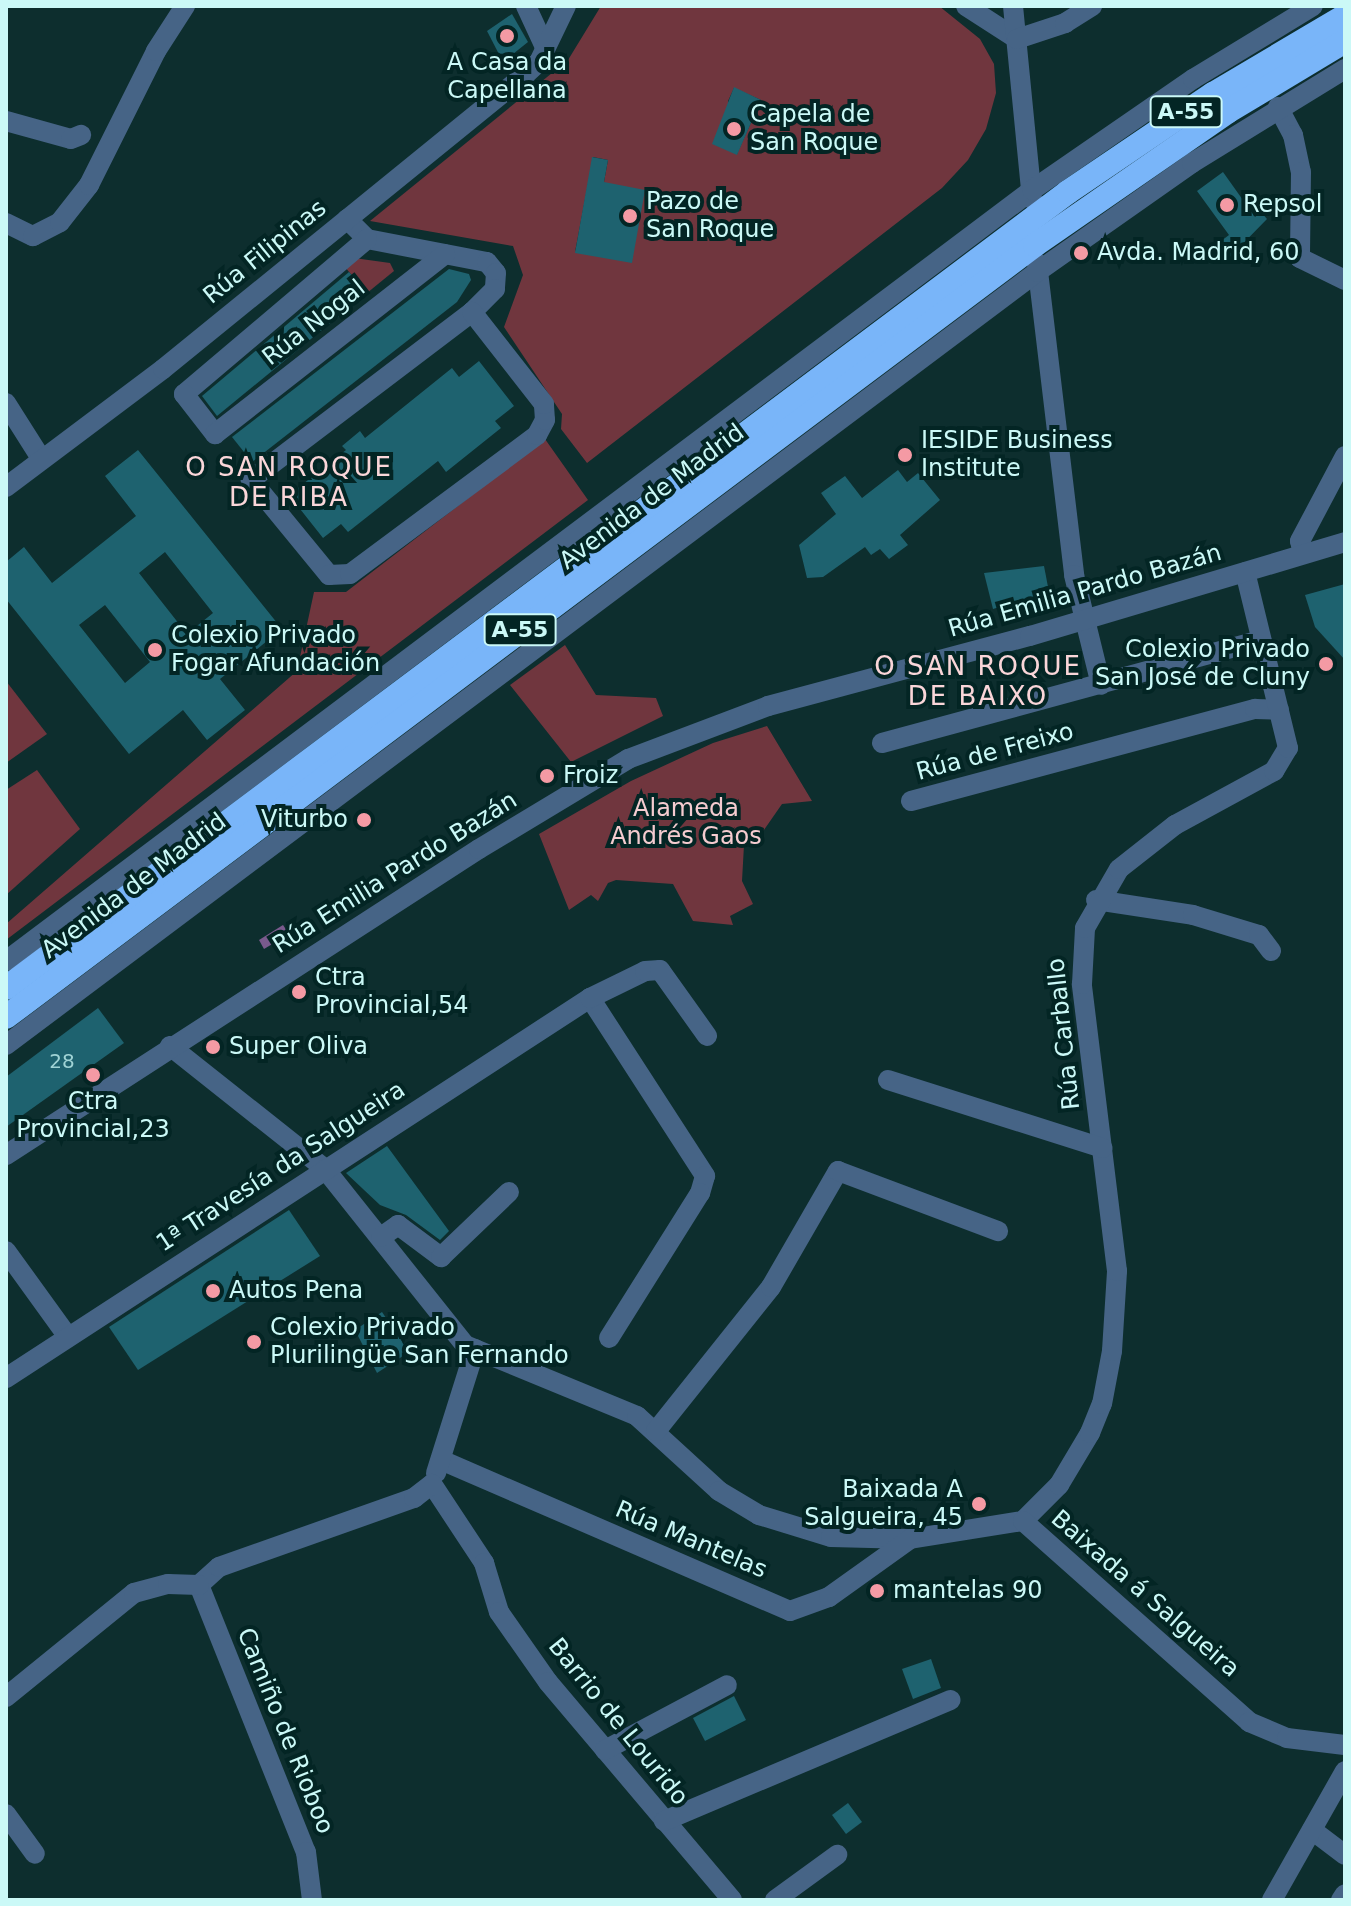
<!DOCTYPE html>
<html>
<head>
<meta charset="utf-8">
<style>
  body { margin:0 }
  #map { position:relative; width:1351px; height:1906px; overflow:hidden; background:#0d2e2e; font-family:"DejaVu Sans",sans-serif }
  div>[style] { position:absolute }
  [style*='--x'] { left:calc(var(--x)*1px); top:calc(var(--y)*1px); width:calc(var(--w)*1px); rotate:calc(var(--a)*1deg) }
  .green>* { inset:0; background:#70363e }
  .water>* { inset:0; background:#7a5a8d }
  .building>* { inset:0; background:#1e626f }
  .minor>* { height:20px; margin:-10px; padding:0 10px; transform-origin:10px; border-radius:10px; background:#466486 }
  .highway>* { height:24px; margin:-12px; padding:0 12px; transform-origin:12px; border-radius:12px; background:#79b5f9 }
  .dots>* { width:22px; height:22px; translate:-50% -50%; box-sizing:border-box; border:4px solid #032524; border-radius:50% }
  span { translate:-50% -50%; white-space:nowrap; text-align:center; line-height:1.15; -webkit-text-stroke:8px #032524; paint-order:stroke }
  .number-label { font-size:20px; color:#a0d3d5 }
  .number-label span { -webkit-text-stroke-width:0 }
  .shield-label span { padding:2px 6px; background:#032524; border:2px solid; border-radius:6px; -webkit-text-stroke-width:0 }
  .shield-label { font-size:22px; color:#cbf9f7; font-weight:700 }
  .poi-label { font-size:24px; color:#cbf9f7 }
  .left { translate:0 -50%; text-align:left }
  .right { translate:-100% -50%; text-align:right }
  .street-label { font-size:24px; color:#cbf9f7 }
  .park-label { font-size:24px; color:#f5ccd0 }
  .neighbourhood-label { font-size:26px; color:#fad6d9; letter-spacing:2px }
  .frame { position:absolute; inset:0; border:8px solid #cbf9f7; pointer-events:none }
</style>
</head>
<body>
<div id="map">
  <div class="green">
    <div style="clip-path:polygon(evenodd,601px 6px,939px 6px,980px 39px,994px 64px,996px 93px,986px 129px,968px 160px,942px 188px,587px 463px,561px 429px,562px 414px,504px 327px,523px 275px,513px 246px,370px 221px,568px 60px,601px 6px,734px 88px,761px 100px,737px 154px,728px 101px,734px 88px,601px 6px,593px 157px,608px 160px,604px 182px,575px 252px,593px 157px)"></div>
    <div style="clip-path:polygon(354px 258px,390px 263px,394px 271px,367px 293px,344px 266px)"></div>
    <div style="clip-path:polygon(545px 439px,588px 500px,6px 940px,6px 924px,297px 671px,314px 592px,346px 592px)"></div>
    <div style="clip-path:polygon(565px 645px,596px 695px,656px 698px,663px 716px,571px 762px,510px 685px)"></div>
    <div style="clip-path:polygon(6px 681px,47px 734px,6px 763px)"></div>
    <div style="clip-path:polygon(767px 726px,812px 801px,782px 804px,759px 837px,744px 845px,742px 881px,753px 904px,730px 916px,733px 925px,693px 921px,673px 884px,616px 880px,608px 883px,598px 901px,591px 895px,569px 910px,539px 834px,631px 781px,713px 743px)"></div>
    <div style="clip-path:polygon(37px 770px,80px 829px,6px 895px,6px 790px)"></div>
  </div>
  <div class="water">
    <div style="clip-path:polygon(283px 925px,289px 934px,264px 949px,259px 940px)"></div>
  </div>
  <div class="building">
    <div style="clip-path:polygon(512px 14px,528px 42px,503px 62px,487px 31px)"></div>
    <div style="clip-path:polygon(734px 87px,761px 100px,737px 155px,712px 144px)"></div>
    <div style="clip-path:polygon(592px 157px,608px 160px,604px 182px,645px 190px,632px 263px,575px 253px)"></div>
    <div style="clip-path:polygon(1223px 172px,1255px 217px,1261px 212px,1267px 219px,1224px 263px,1213px 247px,1229px 235px,1197px 191px)"></div>
    <div style="clip-path:polygon(449px 269px,469px 274px,471px 280px,457px 302px,252px 462px,232px 437px)"></div>
    <div style="clip-path:polygon(349px 272px,367px 293px,217px 416px,202px 396px)"></div>
    <div style="clip-path:polygon(479px 361px,514px 406px,495px 421px,501px 428px,446px 472px,438px 461px,348px 532px,341px 524px,323px 538px,289px 495px,346px 450px,342px 446px,360px 431px,365px 438px,452px 368px,459px 377px)"></div>
    <div style="clip-path:polygon(evenodd,138px 450px,282px 629px,220px 679px,245px 710px,207px 740px,183px 710px,129px 754px,6px 599px,6px 562px,24px 547px,52px 583px,136px 516px,105px 476px,138px 450px,165px 552px,213px 613px,187px 634px,139px 573px,165px 552px,138px 450px,105px 605px,150px 662px,125px 683px,79px 625px,105px 605px)"></div>
    <div style="clip-path:polygon(898px 470px,907px 482px,918px 473px,940px 500px,900px 535px,908px 545px,889px 559px,880px 549px,871px 555px,865px 547px,823px 577px,807px 578px,799px 545px,836px 514px,821px 493px,845px 476px,862px 498px)"></div>
    <div style="clip-path:polygon(1044px 566px,1049px 592px,993px 609px,984px 573px)"></div>
    <div style="clip-path:polygon(1345px 584px,1345px 660px,1315px 627px,1305px 595px)"></div>
    <div style="clip-path:polygon(98px 1008px,124px 1043px,6px 1127px,6px 1077px)"></div>
    <div style="clip-path:polygon(387px 1146px,449px 1231px,440px 1240px,406px 1215px,380px 1205px,346px 1173px)"></div>
    <div style="clip-path:polygon(289px 1210px,320px 1256px,138px 1370px,109px 1327px)"></div>
    <div style="clip-path:polygon(382px 1312px,409px 1352px,377px 1373px,355px 1330px)"></div>
    <div style="clip-path:polygon(931px 1659px,941px 1688px,913px 1699px,902px 1669px)"></div>
    <div style="clip-path:polygon(734px 1696px,746px 1720px,705px 1741px,693px 1718px)"></div>
    <div style="clip-path:polygon(848px 1803px,862px 1822px,846px 1834px,832px 1815px)"></div>
  </div>
  <div class="minor">
    <div style="--x:526;--y:6;--w:43;--a:65.2"></div>
    <div style="--x:966;--y:6;--w:61;--a:32.9"></div>
    <div style="--x:1013;--y:6;--w:194;--a:84.4"></div>
    <div style="--x:1017;--y:39;--w:51;--a:-18.4"></div>
    <div style="--x:1065;--y:23;--w:32;--a:-32"></div>
    <div style="--x:1278;--y:107;--w:32;--a:62"></div>
    <div style="--x:1293;--y:135;--w:38;--a:78"></div>
    <div style="--x:1301;--y:172;--w:86;--a:90.7"></div>
    <div style="--x:1300;--y:258;--w:50;--a:26.1"></div>
    <div style="--x:6;--y:121;--w:67;--a:15.5"></div>
    <div style="--x:71;--y:139;--w:11;--a:-22"></div>
    <div style="--x:347;--y:219;--w:28;--a:45"></div>
    <div style="--x:367;--y:239;--w:122;--a:10.9"></div>
    <div style="--x:487;--y:262;--w:14;--a:51"></div>
    <div style="--x:496;--y:273;--w:16;--a:94"></div>
    <div style="--x:495;--y:289;--w:33;--a:135"></div>
    <div style="--x:472;--y:312;--w:278;--a:142.8"></div>
    <div style="--x:251;--y:480;--w:123;--a:50.6"></div>
    <div style="--x:329;--y:575;--w:21;--a:-3"></div>
    <div style="--x:350;--y:574;--w:233;--a:-36.6"></div>
    <div style="--x:537;--y:435;--w:17;--a:-62"></div>
    <div style="--x:545;--y:420;--w:16;--a:-94"></div>
    <div style="--x:544;--y:404;--w:117;--a:-128"></div>
    <div style="--x:6;--y:223;--w:30;--a:26"></div>
    <div style="--x:33;--y:236;--w:30;--a:-27"></div>
    <div style="--x:60;--y:222;--w:47;--a:-51.9"></div>
    <div style="--x:89;--y:185;--w:150;--a:-63.4"></div>
    <div style="--x:156;--y:51;--w:54;--a:-57.2"></div>
    <div style="--x:367;--y:239;--w:240;--a:139.7"></div>
    <div style="--x:184;--y:394;--w:51;--a:52.2"></div>
    <div style="--x:215;--y:434;--w:292;--a:-38"></div>
    <div style="--x:1037;--y:263;--w:314;--a:83.2"></div>
    <div style="--x:1074;--y:575;--w:113;--a:76.2"></div>
    <div style="--x:6;--y:403;--w:67;--a:57.7"></div>
    <div style="--x:6;--y:487;--w:196;--a:-36.9"></div>
    <div style="--x:163;--y:369;--w:468;--a:-39.1"></div>
    <div style="--x:526;--y:74;--w:18;--a:-43"></div>
    <div style="--x:539;--y:62;--w:62;--a:-64.3"></div>
    <div style="--x:1303;--y:554;--w:13;--a:-103"></div>
    <div style="--x:1300;--y:541;--w:96;--a:-62.1"></div>
    <div style="--x:882;--y:743;--w:393;--a:-15.2"></div>
    <div style="--x:911;--y:801;--w:356;--a:-15"></div>
    <div style="--x:1255;--y:709;--w:24;--a:2"></div>
    <div style="--x:1096;--y:900;--w:98;--a:8.8"></div>
    <div style="--x:1193;--y:915;--w:69;--a:16.9"></div>
    <div style="--x:1259;--y:935;--w:20;--a:53"></div>
    <div style="--x:6;--y:961;--w:1283;--a:-36.92"></div>
    <div style="--x:1032;--y:190;--w:196;--a:-34.6"></div>
    <div style="--x:1193;--y:79;--w:140;--a:-31.3"></div>
    <div style="--x:590;--y:998;--w:212;--a:57.1"></div>
    <div style="--x:705;--y:1176;--w:18;--a:106"></div>
    <div style="--x:700;--y:1193;--w:171;--a:122.1"></div>
    <div style="--x:6;--y:1045;--w:1289;--a:-36.86"></div>
    <div style="--x:1037;--y:272;--w:189;--a:-35.1"></div>
    <div style="--x:1192;--y:163;--w:180;--a:-31.6"></div>
    <div style="--x:170;--y:1046;--w:198;--a:38.4"></div>
    <div style="--x:325;--y:1169;--w:225;--a:51.5"></div>
    <div style="--x:465;--y:1345;--w:186;--a:22.4"></div>
    <div style="--x:637;--y:1416;--w:111;--a:42.4"></div>
    <div style="--x:719;--y:1491;--w:47;--a:31"></div>
    <div style="--x:759;--y:1515;--w:75;--a:17"></div>
    <div style="--x:831;--y:1537;--w:79;--a:1.5"></div>
    <div style="--x:910;--y:1539;--w:114;--a:-9.1"></div>
    <div style="--x:1023;--y:1521;--w:51;--a:-45"></div>
    <div style="--x:1059;--y:1485;--w:61;--a:-59.2"></div>
    <div style="--x:1090;--y:1433;--w:31;--a:-68"></div>
    <div style="--x:1102;--y:1404;--w:54;--a:-79.3"></div>
    <div style="--x:1112;--y:1351;--w:80;--a:-86.4"></div>
    <div style="--x:1117;--y:1271;--w:289;--a:-97"></div>
    <div style="--x:1082;--y:984;--w:56;--a:-86.9"></div>
    <div style="--x:1085;--y:928;--w:68;--a:-60"></div>
    <div style="--x:1119;--y:869;--w:71;--a:-38.2"></div>
    <div style="--x:1175;--y:825;--w:113;--a:-28.6"></div>
    <div style="--x:1274;--y:771;--w:27;--a:-59"></div>
    <div style="--x:1288;--y:748;--w:181;--a:-103.7"></div>
    <div style="--x:888;--y:1080;--w:225;--a:17.6"></div>
    <div style="--x:6;--y:1155;--w:563;--a:-32.9"></div>
    <div style="--x:479;--y:849;--w:174;--a:-31.1"></div>
    <div style="--x:628;--y:759;--w:150;--a:-20.7"></div>
    <div style="--x:768;--y:706;--w:271;--a:-15"></div>
    <div style="--x:1030;--y:636;--w:329;--a:-16.6"></div>
    <div style="--x:381;--y:1237;--w:21;--a:-35"></div>
    <div style="--x:398;--y:1225;--w:54;--a:36.7"></div>
    <div style="--x:441;--y:1257;--w:94;--a:-43.7"></div>
    <div style="--x:6;--y:1251;--w:106;--a:54.2"></div>
    <div style="--x:6;--y:1378;--w:697;--a:-33.05"></div>
    <div style="--x:590;--y:998;--w:61;--a:-26.1"></div>
    <div style="--x:645;--y:971;--w:15;--a:-4"></div>
    <div style="--x:660;--y:970;--w:81;--a:54.5"></div>
    <div style="--x:656;--y:1431;--w:184;--a:-51.4"></div>
    <div style="--x:771;--y:1287;--w:134;--a:-60"></div>
    <div style="--x:838;--y:1171;--w:171;--a:20.6"></div>
    <div style="--x:441;--y:1460;--w:380;--a:23.4"></div>
    <div style="--x:790;--y:1611;--w:41;--a:-19.7"></div>
    <div style="--x:829;--y:1597;--w:100;--a:-35.6"></div>
    <div style="--x:436;--y:1473;--w:130;--a:-72.5"></div>
    <div style="--x:432;--y:1484;--w:95;--a:56.6"></div>
    <div style="--x:484;--y:1563;--w:51;--a:73"></div>
    <div style="--x:499;--y:1612;--w:85;--a:55"></div>
    <div style="--x:548;--y:1682;--w:285;--a:49.8"></div>
    <div style="--x:1023;--y:1521;--w:302;--a:41.6"></div>
    <div style="--x:1249;--y:1722;--w:41;--a:22.8"></div>
    <div style="--x:1287;--y:1738;--w:58;--a:6.9"></div>
    <div style="--x:199;--y:1585;--w:288;--a:68.2"></div>
    <div style="--x:306;--y:1852;--w:48;--a:82.9"></div>
    <div style="--x:199;--y:1585;--w:27;--a:-42"></div>
    <div style="--x:219;--y:1567;--w:207;--a:-19.5"></div>
    <div style="--x:414;--y:1498;--w:23;--a:-38"></div>
    <div style="--x:6;--y:1697;--w:165;--a:-39.1"></div>
    <div style="--x:134;--y:1593;--w:35;--a:-15"></div>
    <div style="--x:168;--y:1584;--w:31;--a:2"></div>
    <div style="--x:605;--y:1750;--w:138;--a:-28"></div>
    <div style="--x:6;--y:1814;--w:49;--a:54.1"></div>
    <div style="--x:664;--y:1821;--w:311;--a:-22.9"></div>
    <div style="--x:1312;--y:1830;--w:41;--a:37.1"></div>
    <div style="--x:775;--y:1900;--w:77;--a:-36"></div>
    <div style="--x:1272;--y:1900;--w:148;--a:-60.5"></div>
    <div style="--x:1341;--y:1900;--w:7;--a:-56"></div>
  </div>
  <div class="highway">
    <div style="--x:6;--y:988;--w:1327;--a:-36.85"></div>
    <div style="--x:1068;--y:192;--w:175;--a:-34.1"></div>
    <div style="--x:1213;--y:94;--w:153;--a:-30.6"></div>
    <div style="--x:6;--y:1017;--w:1286;--a:-36.88"></div>
    <div style="--x:1035;--y:245;--w:234;--a:-34.7"></div>
    <div style="--x:1227;--y:112;--w:138;--a:-31"></div>
  </div>
  <div class="dots">
    <div style="left:507px;top:36px;background:#f49aa4"></div>
    <div style="left:734px;top:129px;background:#f49aa4"></div>
    <div style="left:1227px;top:205px;background:#f49aa4"></div>
    <div style="left:630px;top:216px;background:#f49aa4"></div>
    <div style="left:1081px;top:253px;background:#f49aa4"></div>
    <div style="left:905px;top:455px;background:#f49aa4"></div>
    <div style="left:155px;top:650px;background:#f49aa4"></div>
    <div style="left:1326px;top:664px;background:#f49aa4"></div>
    <div style="left:547px;top:776px;background:#f49aa4"></div>
    <div style="left:364px;top:820px;background:#f49aa4"></div>
    <div style="left:299px;top:992px;background:#f49aa4"></div>
    <div style="left:213px;top:1047px;background:#f49aa4"></div>
    <div style="left:93px;top:1075px;background:#f49aa4"></div>
    <div style="left:213px;top:1291px;background:#f49aa4"></div>
    <div style="left:254px;top:1342px;background:#f49aa4"></div>
    <div style="left:979px;top:1504px;background:#f49aa4"></div>
    <div style="left:877px;top:1591px;background:#f49aa4"></div>
  </div>
  <div class="number-label">
    <span style="left:62px;top:1061px">28</span>
  </div>
  <div class="shield-label">
    <span style="left:1186px;top:112px">A-55</span>
    <span style="left:520px;top:630px">A-55</span>
  </div>
  <div class="poi-label">
    <span style="left:507px;top:77px">A Casa da<br>Capellana</span>
    <span class="left" style="left:750px;top:129px">Capela de<br>San Roque</span>
    <span class="left" style="left:646px;top:216px">Pazo de<br>San Roque</span>
    <span class="left" style="left:1243px;top:205px">Repsol</span>
    <span class="left" style="left:1097px;top:253px">Avda. Madrid, 60</span>
    <span class="left" style="left:921px;top:455px">IESIDE Business<br>Institute</span>
    <span class="left" style="left:171px;top:650px">Colexio Privado<br>Fogar Afundación</span>
    <span class="right" style="left:1310px;top:664px">Colexio Privado<br>San José de Cluny</span>
    <span class="left" style="left:563px;top:776px">Froiz</span>
    <span class="right" style="left:348px;top:820px">Viturbo</span>
    <span class="left" style="left:315px;top:992px">Ctra<br>Provincial,54</span>
    <span class="left" style="left:229px;top:1047px">Super Oliva</span>
    <span style="left:93px;top:1116px">Ctra<br>Provincial,23</span>
    <span class="left" style="left:229px;top:1291px">Autos Pena</span>
    <span class="left" style="left:270px;top:1342px">Colexio Privado<br>Plurilingüe San Fernando</span>
    <span class="right" style="left:963px;top:1504px">Baixada A<br>Salgueira, 45</span>
    <span class="left" style="left:893px;top:1591px">mantelas 90</span>
  </div>
  <div class="street-label">
    <span style="left:265px;top:252px;rotate:-39deg">Rúa Filipinas</span>
    <span style="left:314px;top:323px;rotate:-38deg">Rúa Nogal</span>
    <span style="left:652px;top:497px;rotate:-37deg">Avenida de Madrid</span>
    <span style="left:1085px;top:591px;rotate:-16deg">Rúa Emilia Pardo Bazán</span>
    <span style="left:995px;top:752px;rotate:-15deg">Rúa de Freixo</span>
    <span style="left:395px;top:873px;rotate:-32deg">Rúa Emilia Pardo Bazán</span>
    <span style="left:134px;top:886px;rotate:-37deg">Avenida de Madrid</span>
    <span style="left:1064px;top:1034px;rotate:-96deg">Rúa Carballo</span>
    <span style="left:281px;top:1167px;rotate:-33deg">1ª Travesía da Salgueira</span>
    <span style="left:691px;top:1540px;rotate:23deg">Rúa Mantelas</span>
    <span style="left:1145px;top:1594px;rotate:41deg">Baixada á Salgueira</span>
    <span style="left:618px;top:1722px;rotate:51deg">Barrio de Lourido</span>
    <span style="left:285px;top:1731px;rotate:68deg">Camiño de Rioboo</span>
  </div>
  <div class="park-label">
    <span style="left:686px;top:823px">Alameda<br>Andrés Gaos</span>
  </div>
  <div class="neighbourhood-label">
    <span style="left:289px;top:483px">O SAN ROQUE<br>DE RIBA</span>
    <span style="left:978px;top:682px">O SAN ROQUE<br>DE BAIXO</span>
  </div>
  <div class="frame"></div>
</div>
</body>
</html>
